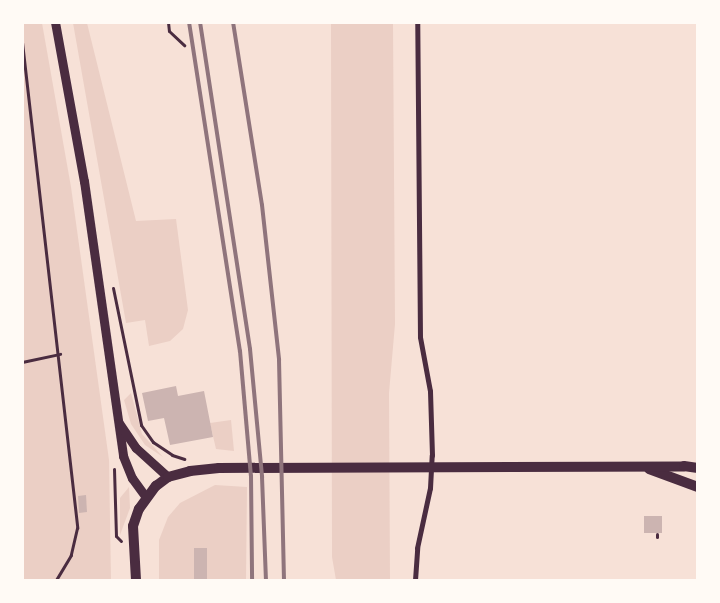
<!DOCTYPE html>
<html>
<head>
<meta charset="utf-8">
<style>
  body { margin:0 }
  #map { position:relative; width:720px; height:603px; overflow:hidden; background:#f7e1d7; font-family:Overpass,sans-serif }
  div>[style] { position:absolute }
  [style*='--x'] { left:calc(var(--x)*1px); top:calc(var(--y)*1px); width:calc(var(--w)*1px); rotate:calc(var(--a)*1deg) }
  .green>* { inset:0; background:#ebcfc5 }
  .building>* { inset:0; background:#ccb4b1 }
  .path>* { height:3px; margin:-1.5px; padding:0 1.5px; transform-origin:1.5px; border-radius:1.5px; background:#4a2c40 }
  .minor>* { height:5px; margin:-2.5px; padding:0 2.5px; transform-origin:2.5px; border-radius:2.5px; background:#4a2c40 }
  .tertiary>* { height:9px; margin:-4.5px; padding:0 4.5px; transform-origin:4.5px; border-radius:4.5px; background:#4a2c40 }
  .secondary>* { height:10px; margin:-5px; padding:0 5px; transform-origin:5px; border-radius:5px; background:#4a2c40 }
  .rail>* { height:4px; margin:-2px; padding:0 2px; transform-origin:2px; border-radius:2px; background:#8f747c }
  span { translate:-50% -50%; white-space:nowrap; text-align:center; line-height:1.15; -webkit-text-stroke:4px #fffaf5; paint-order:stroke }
  .frame { position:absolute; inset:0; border:24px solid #fffaf5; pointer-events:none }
</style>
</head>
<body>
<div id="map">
  <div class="green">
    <div style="clip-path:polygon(22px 23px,42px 23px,71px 187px,109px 460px,111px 580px,23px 580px)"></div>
    <div style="clip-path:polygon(73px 23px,87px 23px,136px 221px,176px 219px,188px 310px,183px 329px,170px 341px,149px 346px,145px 320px,126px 323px)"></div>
    <div style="clip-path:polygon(331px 23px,393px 23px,395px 324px,389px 393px,390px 580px,336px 580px,332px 557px)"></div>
    <div style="clip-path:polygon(131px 393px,142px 434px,163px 457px,145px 445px,131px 424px,124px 400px)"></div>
    <div style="clip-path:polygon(231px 420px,234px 451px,216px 449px,210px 423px)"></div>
    <div style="clip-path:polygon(215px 485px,247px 487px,246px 580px,159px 580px,159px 540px,168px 517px,180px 503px)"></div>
    <div style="clip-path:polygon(129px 487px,130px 508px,120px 535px,120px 498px)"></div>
  </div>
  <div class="building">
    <div style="clip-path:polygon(176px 386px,178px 396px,204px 391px,213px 437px,170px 445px,164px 418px,148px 421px,142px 393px)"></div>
    <div style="clip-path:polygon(86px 495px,87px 512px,79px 513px,78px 496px)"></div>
    <div style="clip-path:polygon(644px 516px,662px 516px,662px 533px,644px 533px)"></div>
    <div style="clip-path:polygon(194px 548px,207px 548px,207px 580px,194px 580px)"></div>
  </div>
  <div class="path">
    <div style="--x:168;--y:22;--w:9;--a:84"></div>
    <div style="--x:169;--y:31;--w:21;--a:43"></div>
    <div style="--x:22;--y:42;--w:489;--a:83.5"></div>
    <div style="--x:77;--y:528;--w:28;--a:103"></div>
    <div style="--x:71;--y:555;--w:29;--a:121"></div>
    <div style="--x:113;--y:288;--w:140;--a:78.4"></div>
    <div style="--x:141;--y:425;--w:21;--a:55"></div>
    <div style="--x:153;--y:442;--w:23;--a:34"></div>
    <div style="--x:172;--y:455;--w:13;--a:18"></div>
    <div style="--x:22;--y:362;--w:39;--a:-12"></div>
    <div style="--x:114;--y:469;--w:67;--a:88.3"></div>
    <div style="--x:116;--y:536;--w:7;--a:45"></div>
    <div style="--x:657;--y:534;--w:3;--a:90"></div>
  </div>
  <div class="minor">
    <div style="--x:415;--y:580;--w:32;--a:-86"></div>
    <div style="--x:417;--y:548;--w:61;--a:-77.8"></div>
    <div style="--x:430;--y:488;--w:33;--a:-87"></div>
    <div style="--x:432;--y:455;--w:64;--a:-91.8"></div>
    <div style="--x:430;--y:391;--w:55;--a:-100.5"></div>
    <div style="--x:420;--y:337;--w:315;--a:-90.5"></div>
  </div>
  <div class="tertiary">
    <div style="--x:55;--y:22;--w:162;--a:79.7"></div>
    <div style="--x:84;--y:181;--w:278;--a:81.9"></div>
    <div style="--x:123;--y:456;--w:24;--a:68"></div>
    <div style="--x:132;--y:478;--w:24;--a:54"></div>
    <div style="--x:119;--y:423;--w:30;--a:56"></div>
    <div style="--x:136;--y:448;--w:43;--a:42.2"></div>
  </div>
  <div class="secondary">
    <div style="--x:649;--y:469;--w:52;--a:20.2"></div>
    <div style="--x:136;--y:580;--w:54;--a:-93.2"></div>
    <div style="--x:133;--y:526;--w:18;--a:-71"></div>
    <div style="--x:139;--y:509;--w:29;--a:-54"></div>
    <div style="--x:156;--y:486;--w:15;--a:-37"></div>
    <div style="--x:168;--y:477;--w:23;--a:-15"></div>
    <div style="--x:190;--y:471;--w:29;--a:-6"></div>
    <div style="--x:219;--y:468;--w:465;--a:-0.2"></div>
    <div style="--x:684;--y:466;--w:14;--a:8"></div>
  </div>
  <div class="rail">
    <div style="--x:189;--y:22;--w:333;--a:81.2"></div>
    <div style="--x:240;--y:351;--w:125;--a:85"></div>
    <div style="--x:251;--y:476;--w:104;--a:89.4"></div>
    <div style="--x:200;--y:22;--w:331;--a:81.3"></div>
    <div style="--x:250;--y:349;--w:129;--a:84.6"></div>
    <div style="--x:262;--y:477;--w:103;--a:87.8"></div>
    <div style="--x:233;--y:22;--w:185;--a:81"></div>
    <div style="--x:262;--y:205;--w:156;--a:83.7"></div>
    <div style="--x:279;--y:360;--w:220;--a:88.7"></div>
  </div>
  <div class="frame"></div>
</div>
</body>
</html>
